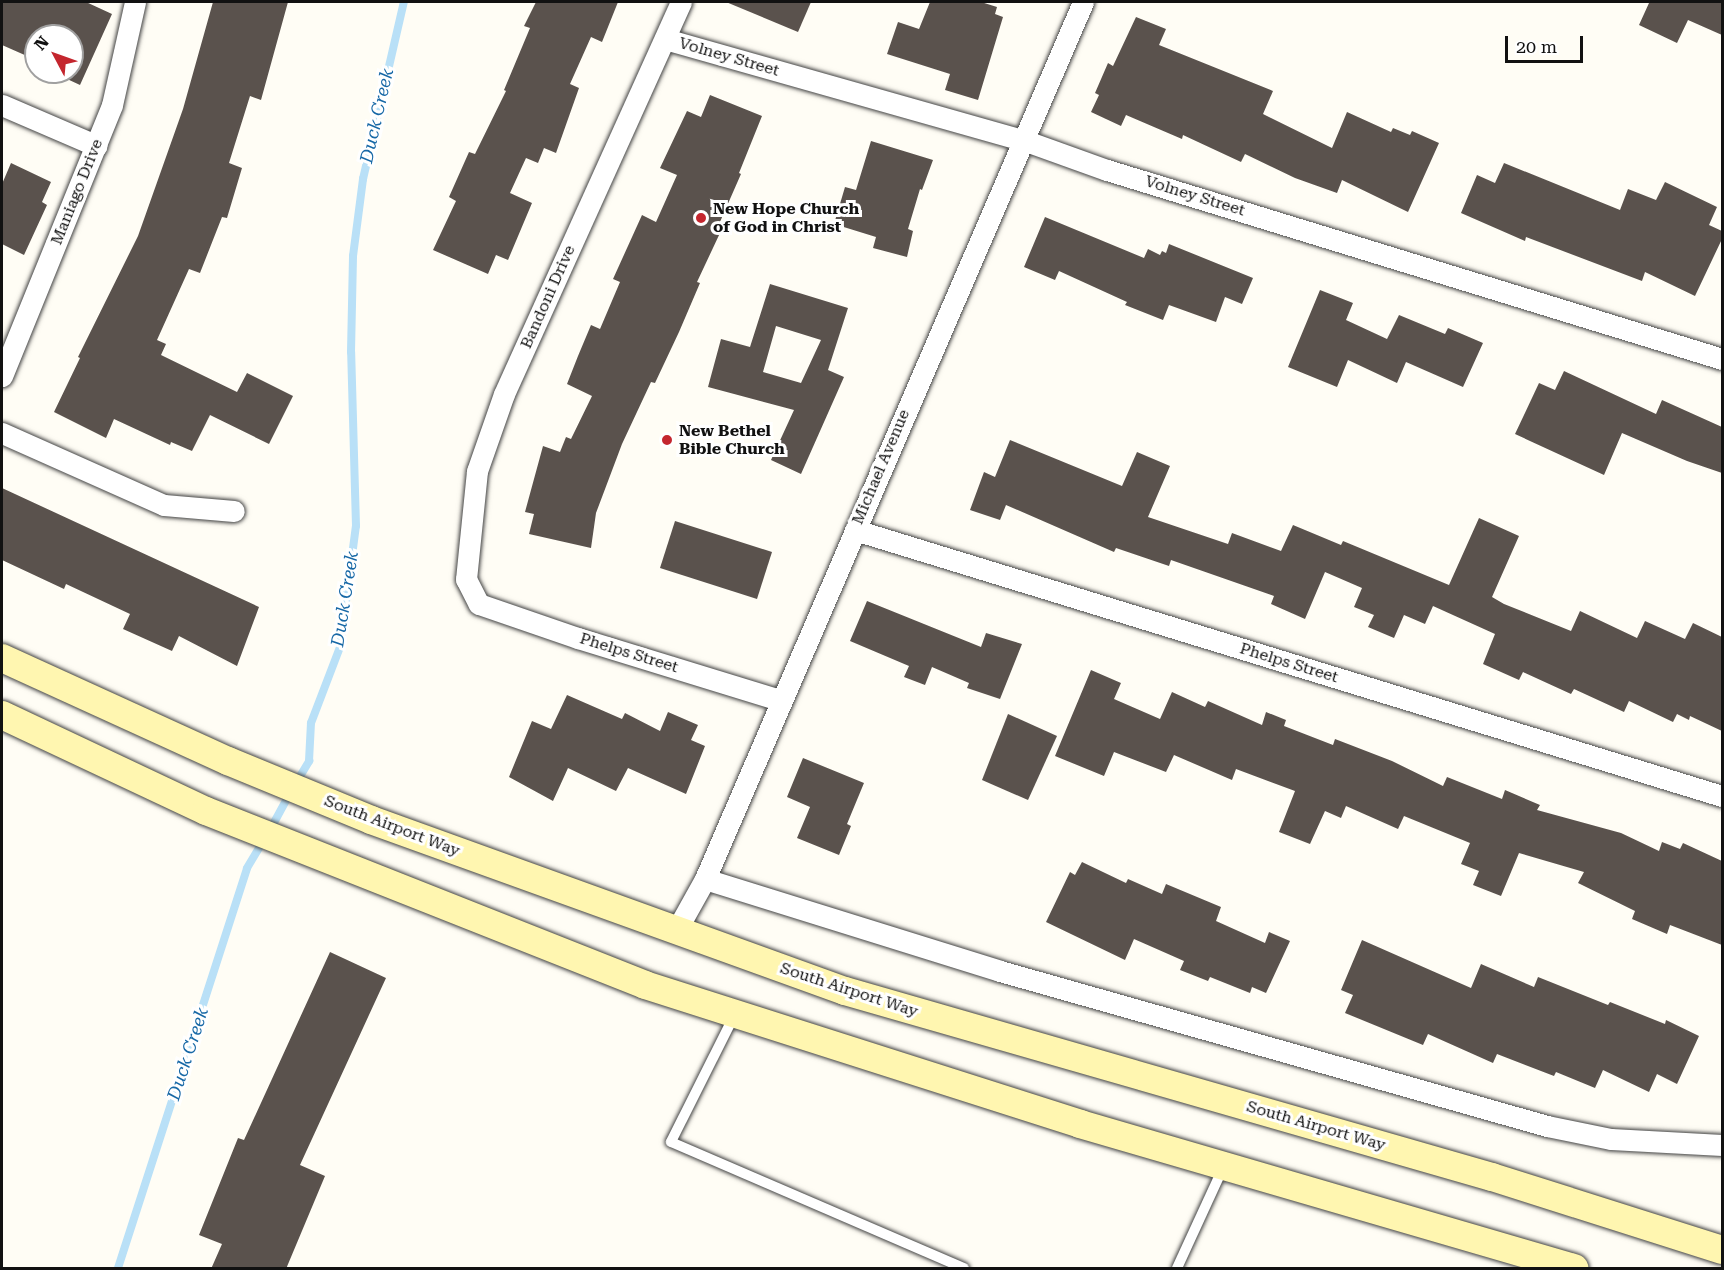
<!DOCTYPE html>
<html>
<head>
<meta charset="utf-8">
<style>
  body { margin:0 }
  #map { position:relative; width:1724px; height:1270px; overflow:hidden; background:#fffdf5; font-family:"Roboto Serif",serif }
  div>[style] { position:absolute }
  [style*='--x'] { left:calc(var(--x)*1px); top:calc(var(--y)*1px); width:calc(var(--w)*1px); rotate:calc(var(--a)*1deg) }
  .stream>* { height:8px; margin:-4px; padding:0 4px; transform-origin:4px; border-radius:4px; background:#b9e0f7 }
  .building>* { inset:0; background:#5a524d }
  .roads { filter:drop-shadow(0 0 2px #444) drop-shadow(0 0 2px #444) }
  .service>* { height:10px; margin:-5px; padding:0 5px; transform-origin:5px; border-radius:5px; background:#fff }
  .minor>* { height:21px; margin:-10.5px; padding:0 10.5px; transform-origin:10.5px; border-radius:10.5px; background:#fff }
  .secondary>* { height:28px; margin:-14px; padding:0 14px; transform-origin:14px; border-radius:14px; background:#fff6b0 }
  .dots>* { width:16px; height:16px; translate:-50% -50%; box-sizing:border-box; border:3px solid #fff; border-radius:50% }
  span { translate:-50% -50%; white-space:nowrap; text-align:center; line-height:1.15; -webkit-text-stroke:6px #fff; paint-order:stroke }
  .street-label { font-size:16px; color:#111 }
  .poi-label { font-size:16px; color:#111; font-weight:700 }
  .left { translate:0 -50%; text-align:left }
  .water-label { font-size:18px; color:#1768a6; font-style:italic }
  .frame { position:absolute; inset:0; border:3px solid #111; pointer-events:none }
  .north { position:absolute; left:24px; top:24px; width:60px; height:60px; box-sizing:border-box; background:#fff; border:2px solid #a0a0a0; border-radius:50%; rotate:311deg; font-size:16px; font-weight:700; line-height:24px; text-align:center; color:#111 }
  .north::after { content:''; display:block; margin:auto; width:21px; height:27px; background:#c4262e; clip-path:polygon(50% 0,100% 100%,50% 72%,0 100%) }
  .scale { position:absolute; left:1505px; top:36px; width:78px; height:27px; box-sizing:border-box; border:3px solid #111; border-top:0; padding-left:8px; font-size:18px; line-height:21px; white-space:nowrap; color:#111; -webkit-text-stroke:4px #fff; paint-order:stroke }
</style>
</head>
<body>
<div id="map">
  <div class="stream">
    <div style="--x:296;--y:783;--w:26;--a:-59"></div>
    <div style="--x:309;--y:761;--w:38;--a:-87"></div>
    <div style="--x:311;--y:723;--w:81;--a:-69.1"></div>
    <div style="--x:340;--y:647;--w:122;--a:-82.5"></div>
    <div style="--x:356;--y:526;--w:174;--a:-91.6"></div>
    <div style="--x:351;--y:352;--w:96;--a:-88.8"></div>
    <div style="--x:353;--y:256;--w:78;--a:-82.6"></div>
    <div style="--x:363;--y:179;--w:182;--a:-77"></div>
    <div style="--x:270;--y:830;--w:42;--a:-61.6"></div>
    <div style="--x:118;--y:1268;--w:420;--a:-72.1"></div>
    <div style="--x:247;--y:868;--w:33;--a:-59"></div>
  </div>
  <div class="building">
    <div style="clip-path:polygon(2px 2px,86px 2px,112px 14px,80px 85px,52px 72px,72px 72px,72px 36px,36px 36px,36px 60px,2px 45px)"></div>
    <div style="clip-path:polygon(213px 2px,288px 2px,261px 100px,250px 96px,229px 163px,242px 168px,227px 218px,222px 217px,200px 273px,189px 269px,157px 340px,166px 344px,161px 355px,237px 392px,247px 373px,293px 396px,269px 444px,210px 415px,192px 451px,171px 442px,170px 445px,114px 419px,106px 438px,54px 412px,80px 358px,78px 357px,138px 236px,183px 109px)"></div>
    <div style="clip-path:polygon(536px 2px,618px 2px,602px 42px,591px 37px,570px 84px,579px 88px,556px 153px,544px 148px,538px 163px,526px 158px,510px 193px,532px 203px,508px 260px,496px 255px,488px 274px,433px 250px,456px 201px,449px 197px,469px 152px,475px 154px,506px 91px,504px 90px,530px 28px,524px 26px)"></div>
    <div style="clip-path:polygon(726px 2px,811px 2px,798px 32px)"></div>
    <div style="clip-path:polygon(930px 2px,981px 2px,997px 7px,995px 14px,1003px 17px,978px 100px,945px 90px,950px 74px,887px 54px,898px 22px,919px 29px)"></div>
    <div style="clip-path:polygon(1646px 2px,1722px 2px,1722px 35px,1688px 20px,1677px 43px,1639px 25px,1649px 3px)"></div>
    <div style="clip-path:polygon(1136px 17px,1166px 29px,1159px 45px,1273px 91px,1263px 114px,1332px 148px,1347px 112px,1391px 132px,1393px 128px,1410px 135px,1412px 131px,1439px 143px,1408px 212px,1342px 180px,1337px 193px,1295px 178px,1245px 154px,1241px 162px,1183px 135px,1182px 139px,1126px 115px,1121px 126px,1091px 112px,1099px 95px,1095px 93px,1108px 63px,1113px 66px)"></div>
    <div style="clip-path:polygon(710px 95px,762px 116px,739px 173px,741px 174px,716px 231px,720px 233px,697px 282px,700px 283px,679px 332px,655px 383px,651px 382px,622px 444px,596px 513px,591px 548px,529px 534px,534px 514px,525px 512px,543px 446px,560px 452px,566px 437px,571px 439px,592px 396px,567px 384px,578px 356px,591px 325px,600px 329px,620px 282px,613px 279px,642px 215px,656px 222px,677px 175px,660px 168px,687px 111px,701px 117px)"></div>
    <div style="clip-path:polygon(871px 141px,933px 160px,922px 190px,920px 189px,908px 229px,913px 231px,907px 257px,873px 248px,876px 237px,834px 224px,845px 187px,856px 190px)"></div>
    <div style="clip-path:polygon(11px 163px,51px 182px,42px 202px,47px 205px,24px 255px,2px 244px,2px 184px)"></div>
    <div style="clip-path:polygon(1504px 163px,1620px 210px,1628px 189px,1656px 200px,1665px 182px,1717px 207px,1709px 225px,1722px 231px,1722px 239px,1695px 296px,1645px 272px,1642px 281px,1526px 237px,1525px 241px,1461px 213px,1477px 175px,1495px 183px)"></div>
    <div style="clip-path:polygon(1045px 217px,1144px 258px,1148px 249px,1160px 255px,1162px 251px,1166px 253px,1169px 244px,1253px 278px,1242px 304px,1225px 297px,1216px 322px,1169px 305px,1163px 320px,1125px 305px,1127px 302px,1059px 271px,1055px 280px,1024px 267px)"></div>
    <div style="clip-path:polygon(evenodd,770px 284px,848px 308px,828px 370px,844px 377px,801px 474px,771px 460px,794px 410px,708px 387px,721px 339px,750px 347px,770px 284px,776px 326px,821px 340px,801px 383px,763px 372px,776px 326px)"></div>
    <div style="clip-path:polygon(1320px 290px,1353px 303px,1346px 320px,1387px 339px,1399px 315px,1445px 334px,1448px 328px,1483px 343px,1463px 387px,1406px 362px,1397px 383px,1348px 360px,1337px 387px,1288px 367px)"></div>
    <div style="clip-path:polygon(1564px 371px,1656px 414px,1662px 400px,1722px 427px,1722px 473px,1687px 461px,1622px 433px,1604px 475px,1515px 434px,1539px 383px,1555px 390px)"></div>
    <div style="clip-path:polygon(1010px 440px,1122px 486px,1137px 452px,1170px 466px,1148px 517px,1228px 544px,1232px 533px,1281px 551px,1293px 525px,1341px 545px,1343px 541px,1449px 585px,1479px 518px,1519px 536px,1492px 597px,1504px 604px,1571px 631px,1580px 611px,1637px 638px,1645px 621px,1685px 639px,1693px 623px,1722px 637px,1722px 731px,1690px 716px,1689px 720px,1677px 714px,1673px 722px,1629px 701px,1624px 712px,1574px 689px,1571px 694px,1523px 672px,1519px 680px,1483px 664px,1495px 634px,1433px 606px,1425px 624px,1404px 615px,1394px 638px,1368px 627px,1374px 615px,1354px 607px,1362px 588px,1325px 572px,1305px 619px,1271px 604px,1274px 596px,1171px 560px,1169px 566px,1116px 548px,1114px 552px,1006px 505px,1000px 520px,970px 510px,984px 472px,995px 477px)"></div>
    <div style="clip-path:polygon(2px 488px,259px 607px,237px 666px,179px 636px,172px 651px,123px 629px,130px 614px,66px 584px,64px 589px,2px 560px)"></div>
    <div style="clip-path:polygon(675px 521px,772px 552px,757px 599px,660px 568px)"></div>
    <div style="clip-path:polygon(867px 601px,981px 647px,986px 633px,1022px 644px,1000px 699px,967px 688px,969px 683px,932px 667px,925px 685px,904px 677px,909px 666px,850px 641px)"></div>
    <div style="clip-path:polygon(1091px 670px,1121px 683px,1114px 699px,1160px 719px,1172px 692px,1205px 707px,1208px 701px,1262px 725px,1266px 712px,1286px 720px,1284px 726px,1333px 745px,1335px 739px,1392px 761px,1443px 786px,1447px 777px,1502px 799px,1505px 790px,1540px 805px,1537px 810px,1621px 833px,1659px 851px,1662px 842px,1680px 849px,1683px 843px,1722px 861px,1722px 945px,1670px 925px,1667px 934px,1632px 919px,1635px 911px,1578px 883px,1584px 872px,1519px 853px,1501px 896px,1473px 885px,1479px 871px,1461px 864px,1470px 843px,1404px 816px,1398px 829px,1346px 806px,1341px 818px,1325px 811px,1310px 844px,1279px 832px,1295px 791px,1236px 769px,1232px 780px,1174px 755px,1166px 772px,1114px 752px,1104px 776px,1055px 756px)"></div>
    <div style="clip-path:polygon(567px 695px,622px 719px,625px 713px,660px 731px,668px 712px,698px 725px,691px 740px,705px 746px,686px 794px,628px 768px,616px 791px,568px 768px,553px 801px,509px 777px,532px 721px,551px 729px)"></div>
    <div style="clip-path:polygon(1008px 714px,1057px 736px,1028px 800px,982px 780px)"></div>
    <div style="clip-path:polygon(803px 758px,864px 783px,847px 824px,851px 826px,839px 855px,797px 838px,810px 807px,787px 797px)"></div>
    <div style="clip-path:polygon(1082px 862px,1126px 883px,1128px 879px,1162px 894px,1166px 884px,1221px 907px,1216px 921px,1265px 943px,1269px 932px,1290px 941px,1266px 993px,1252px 987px,1250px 993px,1210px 977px,1208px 981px,1180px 970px,1184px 961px,1134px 939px,1125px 960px,1046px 922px,1070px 872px,1075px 875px)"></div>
    <div style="clip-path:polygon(1362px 940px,1471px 988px,1481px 964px,1534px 987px,1538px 977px,1608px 1005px,1610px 1002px,1665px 1024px,1666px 1020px,1699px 1036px,1677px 1084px,1657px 1074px,1649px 1092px,1603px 1070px,1595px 1088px,1556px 1072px,1554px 1076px,1497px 1054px,1493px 1063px,1428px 1034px,1423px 1045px,1345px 1013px,1353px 995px,1341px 990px)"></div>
    <div style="clip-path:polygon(330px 952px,386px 978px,300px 1165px,325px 1176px,286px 1269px,211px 1269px,222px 1244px,199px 1235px,238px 1138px,244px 1140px)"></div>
  </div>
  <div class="roads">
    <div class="service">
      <div style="--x:735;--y:1014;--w:143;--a:116.6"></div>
      <div style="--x:671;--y:1142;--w:319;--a:23.3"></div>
      <div style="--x:1177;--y:1268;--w:110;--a:-65.3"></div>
    </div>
    <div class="minor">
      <div style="--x:681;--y:2;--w:430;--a:114.3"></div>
      <div style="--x:504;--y:394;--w:82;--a:109.3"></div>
      <div style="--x:477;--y:471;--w:109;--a:95.8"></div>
      <div style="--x:466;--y:579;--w:28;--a:63"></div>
      <div style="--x:479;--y:604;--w:105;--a:19"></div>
      <div style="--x:578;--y:638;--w:211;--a:17.1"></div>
      <div style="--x:665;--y:39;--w:372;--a:15.8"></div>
      <div style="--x:1023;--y:140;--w:89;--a:19.7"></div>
      <div style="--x:1107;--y:170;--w:643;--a:17.08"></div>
      <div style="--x:2;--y:105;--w:103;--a:23.3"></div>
      <div style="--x:2;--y:376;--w:292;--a:-67.9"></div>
      <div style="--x:112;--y:105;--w:106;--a:-77.4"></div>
      <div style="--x:2;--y:433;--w:177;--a:24"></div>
      <div style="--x:164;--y:505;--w:70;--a:4.9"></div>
      <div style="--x:855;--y:530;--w:907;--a:17.06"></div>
      <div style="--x:705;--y:879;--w:309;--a:17.3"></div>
      <div style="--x:1000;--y:971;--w:569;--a:15.82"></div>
      <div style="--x:1547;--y:1126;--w:65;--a:11.5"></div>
      <div style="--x:1611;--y:1139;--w:111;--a:3.1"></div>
      <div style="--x:676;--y:931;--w:60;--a:-60.9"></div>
      <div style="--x:705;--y:879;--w:955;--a:-66.68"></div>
    </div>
    <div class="secondary">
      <div style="--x:2;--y:658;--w:248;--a:24.5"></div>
      <div style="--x:228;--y:761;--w:155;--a:22.4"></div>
      <div style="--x:371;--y:820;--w:504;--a:19.84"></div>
      <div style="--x:845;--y:991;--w:673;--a:16.04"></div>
      <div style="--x:1492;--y:1177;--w:241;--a:17.6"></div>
      <div style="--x:2;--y:715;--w:225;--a:25.2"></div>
      <div style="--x:206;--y:811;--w:472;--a:21.6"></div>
      <div style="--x:645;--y:985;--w:457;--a:17.7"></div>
      <div style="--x:1080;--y:1124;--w:515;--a:16.25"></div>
    </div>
  </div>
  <div class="dots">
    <div style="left:701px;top:218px;background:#c4262e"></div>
    <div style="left:667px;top:440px;background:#c4262e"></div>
  </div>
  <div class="street-label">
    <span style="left:729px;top:57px;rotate:16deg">Volney Street</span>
    <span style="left:77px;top:192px;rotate:-68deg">Maniago Drive</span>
    <span style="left:1195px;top:196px;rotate:17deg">Volney Street</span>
    <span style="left:548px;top:297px;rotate:-66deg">Bandoni Drive</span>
    <span style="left:881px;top:467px;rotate:-67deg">Michael Avenue</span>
    <span style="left:629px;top:653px;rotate:17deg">Phelps Street</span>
    <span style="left:1289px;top:663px;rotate:17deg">Phelps Street</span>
    <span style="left:392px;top:826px;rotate:21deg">South Airport Way</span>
    <span style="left:849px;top:990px;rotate:18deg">South Airport Way</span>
    <span style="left:1316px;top:1126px;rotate:16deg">South Airport Way</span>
  </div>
  <div class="poi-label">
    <span class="left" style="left:713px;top:218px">New Hope Church<br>of God in Christ</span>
    <span class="left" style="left:679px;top:440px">New Bethel<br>Bible Church</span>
  </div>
  <div class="water-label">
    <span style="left:377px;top:116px;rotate:-77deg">Duck Creek</span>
    <span style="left:345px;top:599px;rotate:-81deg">Duck Creek</span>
    <span style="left:188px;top:1054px;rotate:-72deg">Duck Creek</span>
  </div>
  <div class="frame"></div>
  <div class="north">N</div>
  <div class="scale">20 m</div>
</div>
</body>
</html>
